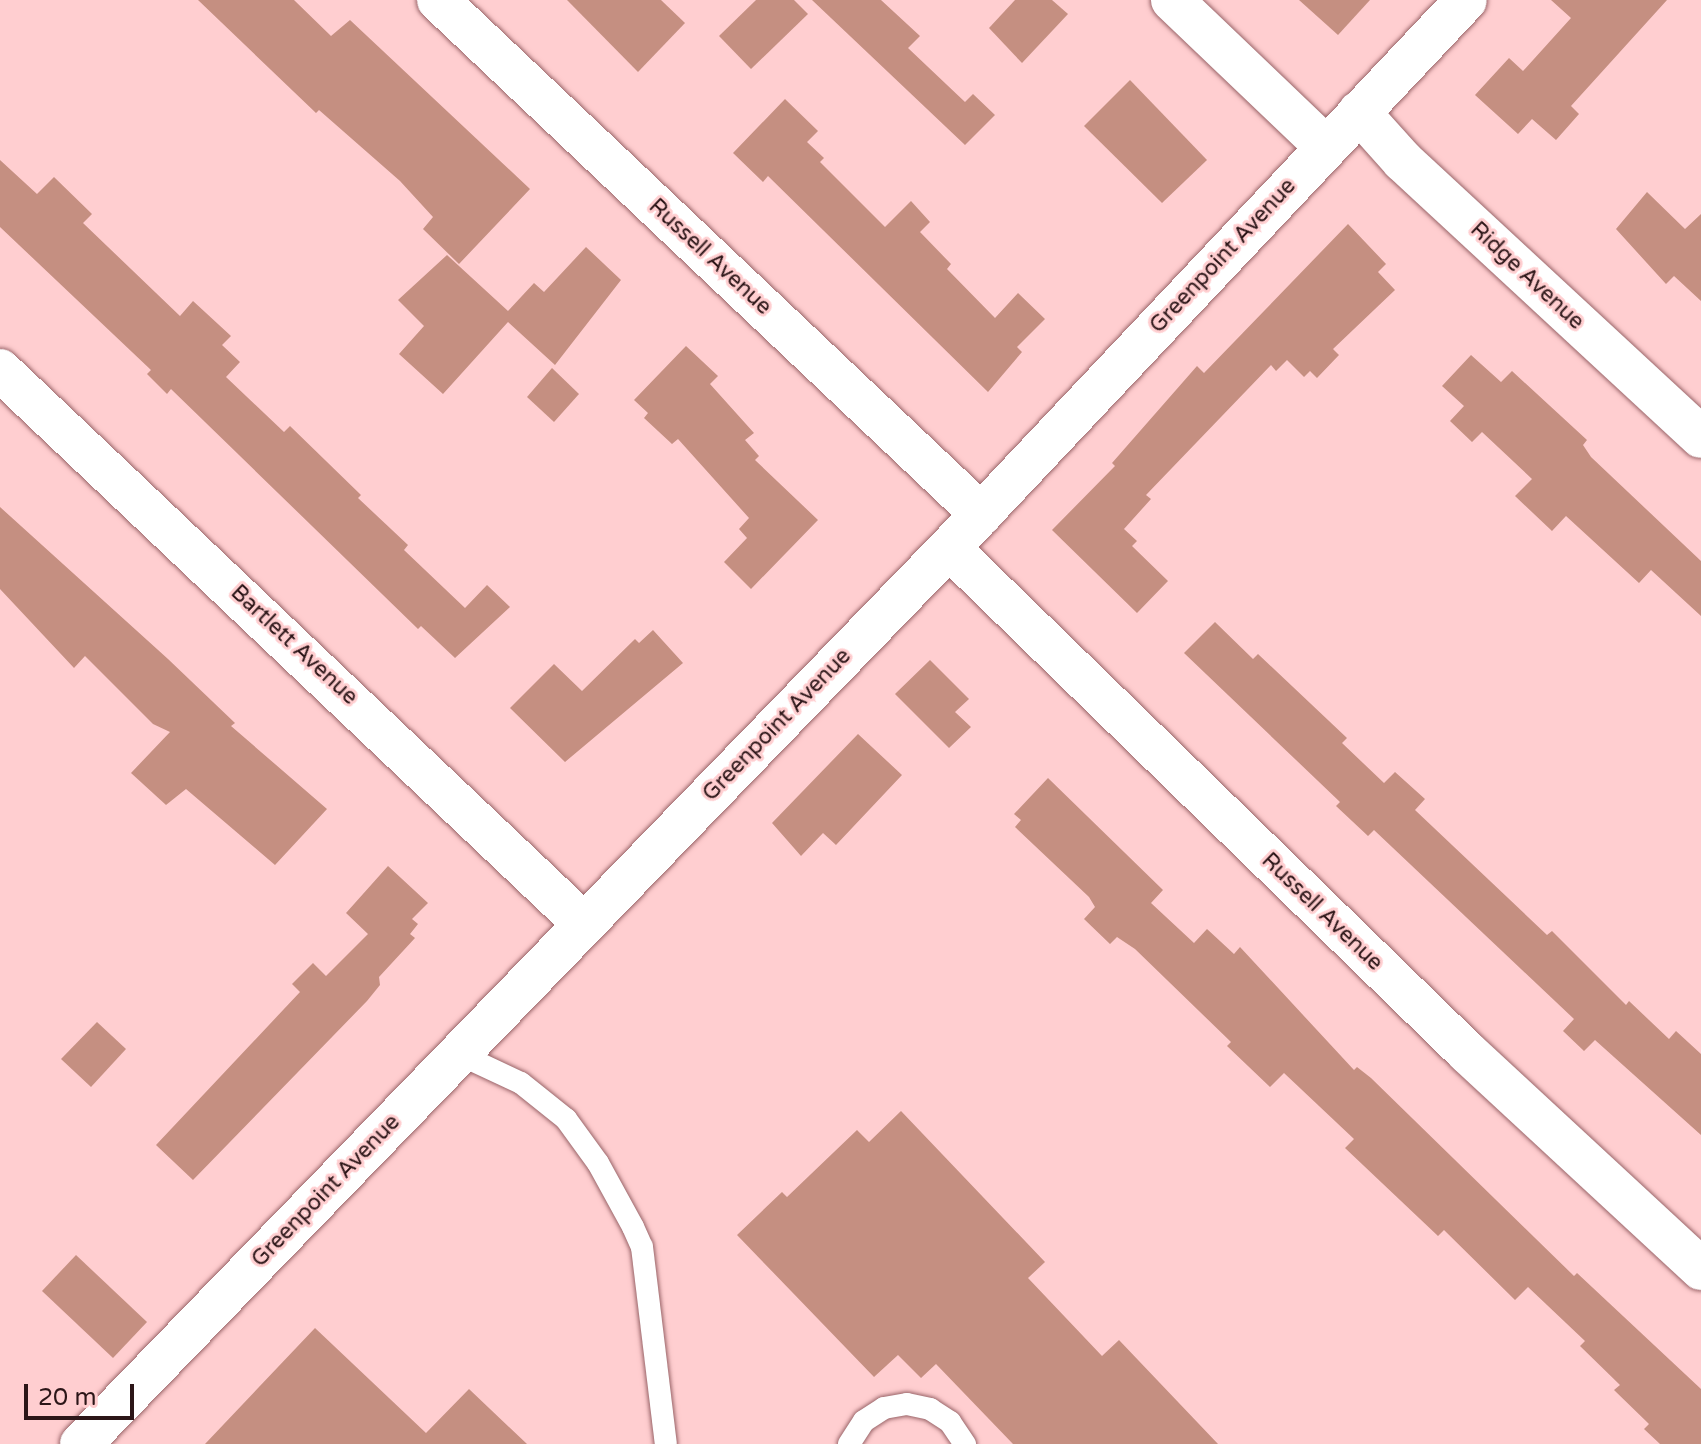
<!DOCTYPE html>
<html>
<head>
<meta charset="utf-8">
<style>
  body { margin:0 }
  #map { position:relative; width:1701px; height:1444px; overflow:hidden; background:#ffced0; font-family:"Varela Round",sans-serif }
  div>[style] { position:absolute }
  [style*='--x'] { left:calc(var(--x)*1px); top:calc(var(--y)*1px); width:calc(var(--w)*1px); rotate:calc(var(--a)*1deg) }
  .building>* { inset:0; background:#c58f81 }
  .roads { filter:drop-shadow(0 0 2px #9a6569) drop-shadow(0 0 2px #9a6569) }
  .service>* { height:22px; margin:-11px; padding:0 11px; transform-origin:11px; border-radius:11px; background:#fff }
  .minor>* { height:42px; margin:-21px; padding:0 21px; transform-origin:21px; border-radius:21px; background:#fff }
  span { translate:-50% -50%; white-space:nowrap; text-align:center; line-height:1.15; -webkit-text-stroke:6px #ffced0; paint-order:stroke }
  .street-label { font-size:22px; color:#2c1618 }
  .scale { position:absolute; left:24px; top:1384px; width:110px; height:36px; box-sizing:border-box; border:4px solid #2c1618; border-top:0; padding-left:10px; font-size:24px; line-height:28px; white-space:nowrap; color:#2c1618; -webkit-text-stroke:6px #ffced0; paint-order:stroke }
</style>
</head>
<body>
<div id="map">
  <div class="building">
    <div style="clip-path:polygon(198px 0,294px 0,331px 36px,350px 20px,530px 189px,459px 264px,423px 229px,433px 217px,400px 181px,319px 110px,316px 113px)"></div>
    <div style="clip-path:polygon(567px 0,661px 0,685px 23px,638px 72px)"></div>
    <div style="clip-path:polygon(756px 0,794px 0,808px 14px,751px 69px,719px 36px)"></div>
    <div style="clip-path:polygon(812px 0,881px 0,920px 36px,908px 48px,965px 102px,973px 94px,995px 115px,965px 145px)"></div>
    <div style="clip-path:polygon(1015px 0,1052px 0,1068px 14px,1022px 63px,989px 28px)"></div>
    <div style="clip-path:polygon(1299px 0,1370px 0,1338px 35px)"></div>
    <div style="clip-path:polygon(1551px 0,1667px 0,1571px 106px,1579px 114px,1556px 140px,1532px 119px,1518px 134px,1475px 95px,1509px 58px,1523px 71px,1571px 18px)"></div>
    <div style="clip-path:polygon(1130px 80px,1207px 160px,1162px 203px,1084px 126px)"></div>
    <div style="clip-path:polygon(785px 99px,818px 131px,807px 142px,824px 158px,820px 162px,885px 227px,911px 201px,930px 222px,920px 232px,951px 264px,947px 269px,995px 318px,1018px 293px,1045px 319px,1017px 347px,1022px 352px,988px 392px,768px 176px,763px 182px,733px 153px)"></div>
    <div style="clip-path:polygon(0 160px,37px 194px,54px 177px,92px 214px,83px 223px,180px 316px,193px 301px,231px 336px,222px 345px,240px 362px,226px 377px,284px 432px,290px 426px,361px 495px,358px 498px,408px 545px,404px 550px,465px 608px,487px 585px,510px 607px,455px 658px,421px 626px,418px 629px,171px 389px,167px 394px,147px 374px,151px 370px,0 227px)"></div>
    <div style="clip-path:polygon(1647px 192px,1685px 229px,1701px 214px,1701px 301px,1674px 276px,1666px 284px,1616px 229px)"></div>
    <div style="clip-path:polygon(1348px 224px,1386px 264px,1378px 272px,1395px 290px,1333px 349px,1339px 355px,1317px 378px,1310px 371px,1304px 377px,1287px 360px,1276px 371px,1271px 365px,1146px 495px,1151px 499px,1124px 529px,1137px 541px,1132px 546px,1168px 581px,1137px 613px,1052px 530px,1115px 466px,1112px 463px,1197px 366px,1204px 373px)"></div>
    <div style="clip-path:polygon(586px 247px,621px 280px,555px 365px,508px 322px,443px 394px,399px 354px,424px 326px,398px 300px,447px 255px,508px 311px,534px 283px,544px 292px)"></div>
    <div style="clip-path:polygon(686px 346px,718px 376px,710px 384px,754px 433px,745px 440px,759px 456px,755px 460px,818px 520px,751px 589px,724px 562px,747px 538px,739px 529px,749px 518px,678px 439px,672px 444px,644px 418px,648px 413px,634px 400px)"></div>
    <div style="clip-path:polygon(1471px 355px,1501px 382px,1512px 371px,1587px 440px,1583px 445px,1591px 457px,1701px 561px,1701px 616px,1651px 570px,1639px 583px,1566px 516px,1552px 531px,1515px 496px,1532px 479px,1482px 432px,1472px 442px,1450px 421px,1464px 406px,1442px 386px)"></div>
    <div style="clip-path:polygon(552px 368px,579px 394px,554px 422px,527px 397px)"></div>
    <div style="clip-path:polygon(0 507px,168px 659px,235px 723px,231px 726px,327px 809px,275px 865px,186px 789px,166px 805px,131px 773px,170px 732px,153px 724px,85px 656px,74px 668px,0 589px)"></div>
    <div style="clip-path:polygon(1215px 622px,1253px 659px,1258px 654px,1347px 738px,1342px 743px,1384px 783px,1395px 772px,1425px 799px,1415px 810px,1547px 935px,1552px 931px,1626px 1005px,1629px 1001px,1669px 1039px,1676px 1031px,1701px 1054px,1701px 1135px,1595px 1040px,1584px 1051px,1563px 1031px,1574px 1019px,1374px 830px,1368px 836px,1336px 806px,1340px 802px,1184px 653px)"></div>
    <div style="clip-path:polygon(653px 630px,683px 663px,565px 762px,510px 708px,554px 664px,582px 691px,635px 639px,639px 643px)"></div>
    <div style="clip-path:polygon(930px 660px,969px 699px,955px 712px,971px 727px,949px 748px,895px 694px)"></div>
    <div style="clip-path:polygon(858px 734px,902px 775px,836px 845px,823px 833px,801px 856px,772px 823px)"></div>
    <div style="clip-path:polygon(1048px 778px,1163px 890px,1151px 903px,1194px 943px,1207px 929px,1234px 954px,1240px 947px,1354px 1070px,1357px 1067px,1371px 1078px,1574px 1276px,1577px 1273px,1701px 1389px,1701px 1444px,1660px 1444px,1644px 1429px,1649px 1424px,1614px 1390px,1620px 1385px,1580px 1346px,1585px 1341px,1528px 1287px,1515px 1300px,1444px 1230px,1438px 1236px,1345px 1148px,1354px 1139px,1284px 1073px,1270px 1087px,1227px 1046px,1231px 1042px,1135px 949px,1117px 937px,1110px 944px,1084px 919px,1095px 907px,1089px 897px,1015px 827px,1021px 820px,1014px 814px)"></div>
    <div style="clip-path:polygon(388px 866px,428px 903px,412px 919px,418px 924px,410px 934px,415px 938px,379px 977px,380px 985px,367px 1001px,193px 1180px,156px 1145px,300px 992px,292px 984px,313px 963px,326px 976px,368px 934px,346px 913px)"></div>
    <div style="clip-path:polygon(97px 1022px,126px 1049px,91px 1087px,61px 1059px)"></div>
    <div style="clip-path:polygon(901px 1111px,1045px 1262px,1028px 1278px,1102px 1356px,1119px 1340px,1218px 1444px,1013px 1444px,936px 1364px,921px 1378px,898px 1355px,874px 1377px,737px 1235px,782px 1192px,787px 1197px,857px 1130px,869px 1142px)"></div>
    <div style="clip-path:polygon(76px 1255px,147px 1322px,113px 1358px,42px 1291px)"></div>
    <div style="clip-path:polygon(315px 1328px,426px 1433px,469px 1389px,527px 1444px,205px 1444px)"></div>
  </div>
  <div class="roads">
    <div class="service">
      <div style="--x:459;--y:1054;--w:68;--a:25.1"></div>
      <div style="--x:521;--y:1083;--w:58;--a:38.7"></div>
      <div style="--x:566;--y:1119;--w:54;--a:54"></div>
      <div style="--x:598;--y:1163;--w:73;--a:61.3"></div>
      <div style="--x:633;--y:1227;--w:22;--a:66"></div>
      <div style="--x:642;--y:1247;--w:198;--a:83.1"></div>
      <div style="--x:849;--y:1444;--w:27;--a:-57"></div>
      <div style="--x:864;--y:1421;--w:24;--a:-33"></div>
      <div style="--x:884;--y:1408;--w:23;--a:-10"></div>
      <div style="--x:907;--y:1404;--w:24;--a:12"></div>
      <div style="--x:930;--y:1409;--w:24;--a:33"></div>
      <div style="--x:950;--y:1422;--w:27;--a:56"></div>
    </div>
    <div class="minor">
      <div style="--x:438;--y:0;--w:748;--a:43.43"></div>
      <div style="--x:1172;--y:0;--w:213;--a:43.7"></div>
      <div style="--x:1359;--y:112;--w:66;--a:48.1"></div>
      <div style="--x:1403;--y:161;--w:406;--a:42.8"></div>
      <div style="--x:0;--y:370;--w:805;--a:43.49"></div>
      <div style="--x:949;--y:548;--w:724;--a:44.22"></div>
      <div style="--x:1468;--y:1053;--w:318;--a:42.8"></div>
      <div style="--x:81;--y:1444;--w:1247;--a:-45.91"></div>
      <div style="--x:949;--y:548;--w:753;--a:-46.67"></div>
    </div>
  </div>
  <div class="street-label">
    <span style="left:1223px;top:256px;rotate:-47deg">Greenpoint Avenue</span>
    <span style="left:710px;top:257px;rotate:43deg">Russell Avenue</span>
    <span style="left:1527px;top:276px;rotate:43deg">Ridge Avenue</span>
    <span style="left:294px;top:645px;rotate:43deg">Bartlett Avenue</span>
    <span style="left:777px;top:725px;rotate:-46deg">Greenpoint Avenue</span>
    <span style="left:1322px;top:912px;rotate:44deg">Russell Avenue</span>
    <span style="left:326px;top:1191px;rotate:-46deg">Greenpoint Avenue</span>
  </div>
  <div class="scale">20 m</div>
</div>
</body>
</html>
